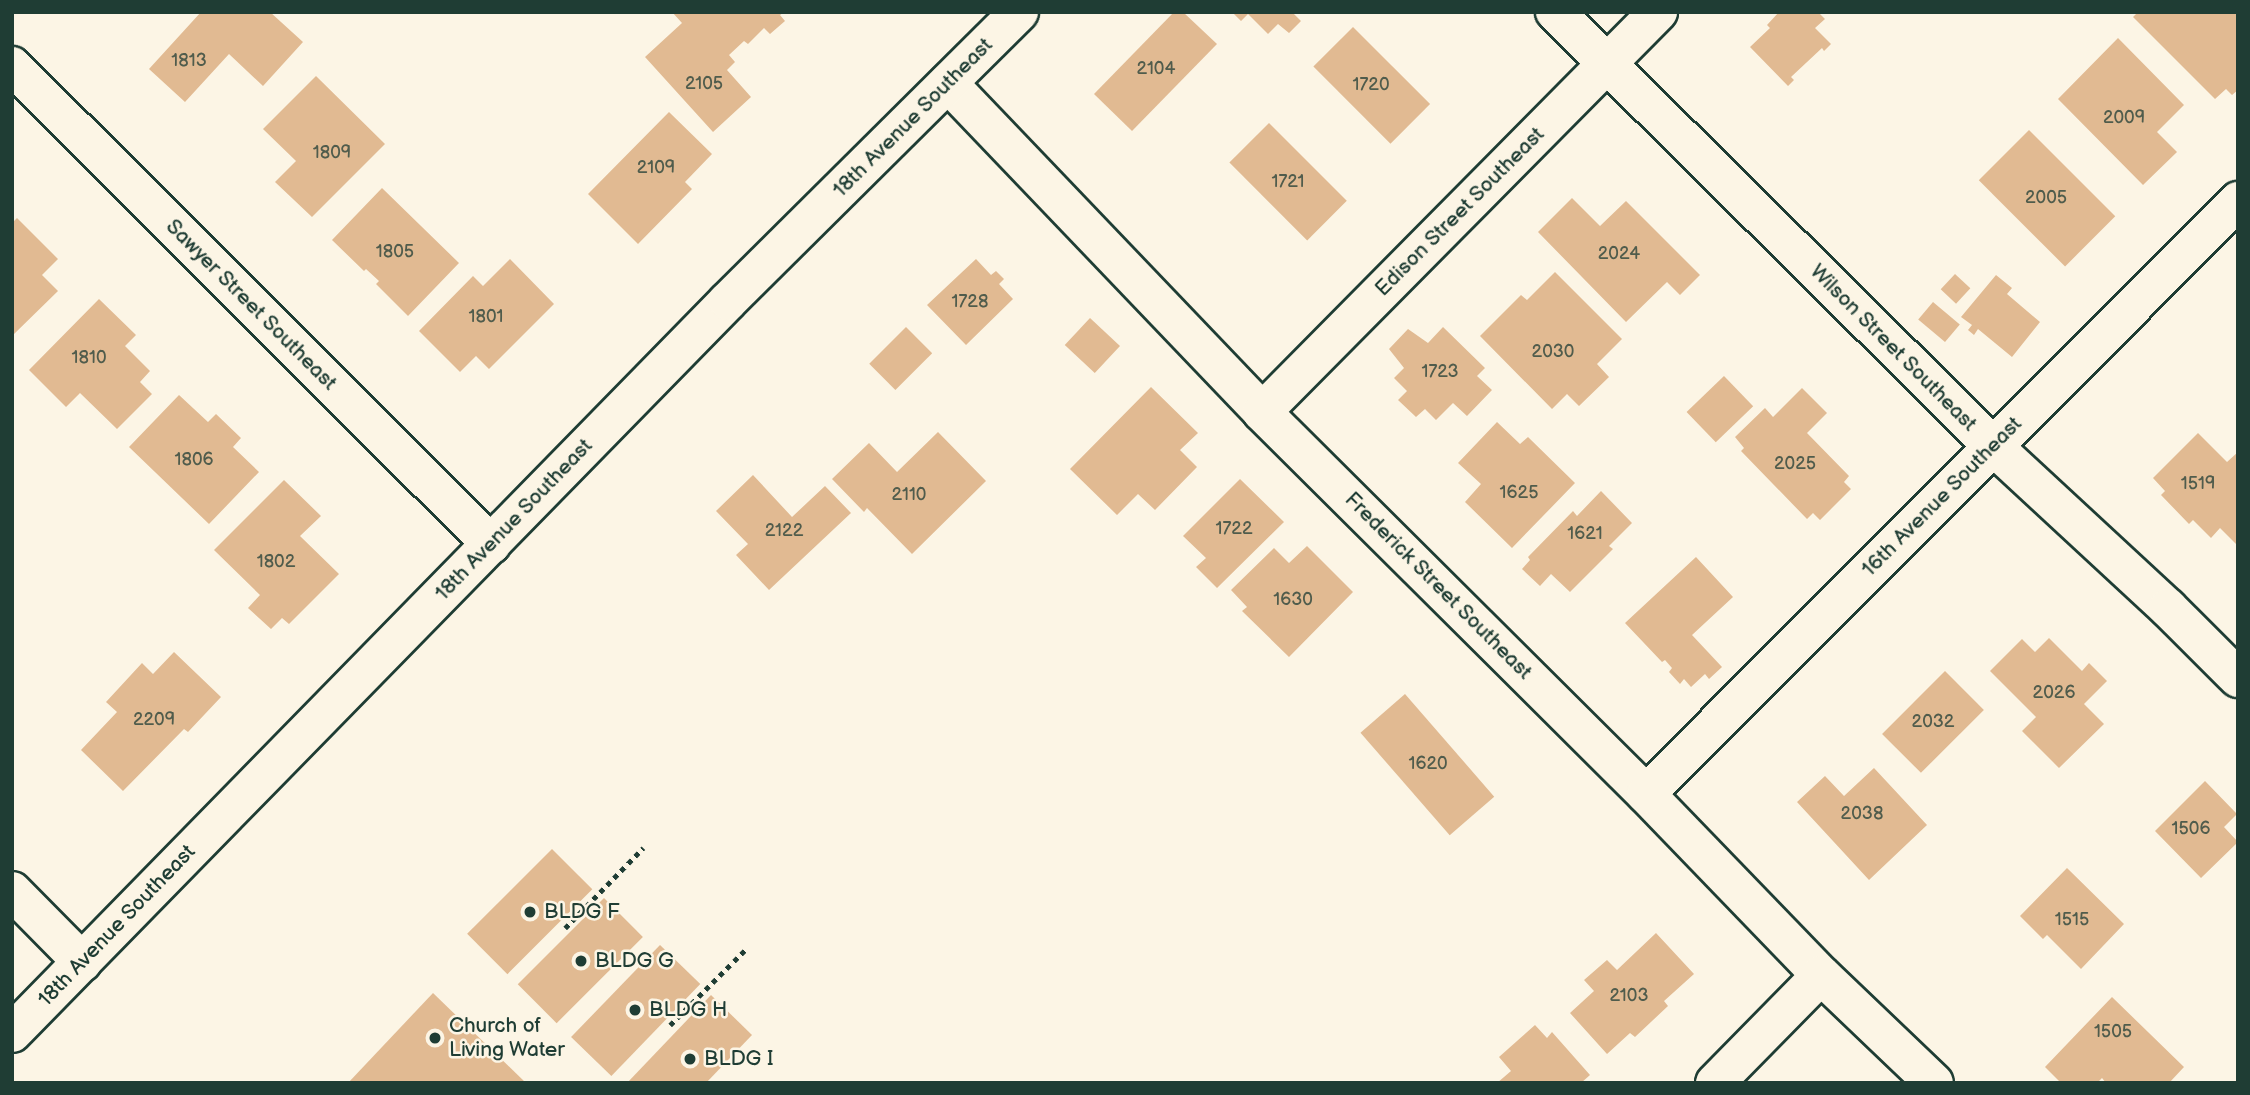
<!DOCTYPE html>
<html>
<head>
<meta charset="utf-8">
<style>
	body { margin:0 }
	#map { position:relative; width:2250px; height:1095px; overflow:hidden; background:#fcf5e5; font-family:"Balsamiq Sans",sans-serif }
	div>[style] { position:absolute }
	.building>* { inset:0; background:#e1ba92; transform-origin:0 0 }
	.path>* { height:4.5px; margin-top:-2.25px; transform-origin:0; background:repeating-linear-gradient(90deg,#1f3d34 0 5px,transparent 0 10px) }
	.roads { filter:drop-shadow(2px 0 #1f3d34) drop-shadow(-2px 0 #1f3d34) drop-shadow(0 2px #1f3d34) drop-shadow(0 -2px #1f3d34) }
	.minor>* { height:38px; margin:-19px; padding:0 19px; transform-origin:19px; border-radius:19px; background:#fcf5e5 }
	.dots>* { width:19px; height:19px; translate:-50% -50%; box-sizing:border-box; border:4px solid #fcf5e5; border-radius:50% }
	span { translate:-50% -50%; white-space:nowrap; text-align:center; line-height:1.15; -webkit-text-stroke:5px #fcf5e5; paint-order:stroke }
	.number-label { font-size:18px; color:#505c4c }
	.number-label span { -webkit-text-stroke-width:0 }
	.street-label { font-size:21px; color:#1f3d34 }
	.poi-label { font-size:21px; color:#1f3d34 }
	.left { translate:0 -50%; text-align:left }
	.frame { position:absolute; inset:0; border:14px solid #1f3d34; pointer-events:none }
</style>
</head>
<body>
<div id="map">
	<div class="building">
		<i style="clip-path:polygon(201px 12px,270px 12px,303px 42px,263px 86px,229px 54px,185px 102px,149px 69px)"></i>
		<i style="clip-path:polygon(672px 12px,784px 12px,780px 15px,785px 21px,770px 34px,764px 28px,748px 44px,744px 41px,729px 55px,735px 62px,727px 70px,751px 97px,713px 132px,645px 57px,682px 23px)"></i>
		<i style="clip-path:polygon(1174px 12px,1183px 12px,1217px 44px,1132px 131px,1094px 94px)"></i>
		<i style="clip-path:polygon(1232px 12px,1292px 12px,1301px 21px,1289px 33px,1278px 24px,1268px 34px,1248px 14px,1241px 21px)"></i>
		<i style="clip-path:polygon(1779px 12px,1818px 12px,1825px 19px,1815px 28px,1831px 44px,1824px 51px,1822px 48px,1791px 77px,1794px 80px,1788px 86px,1750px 47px,1770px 28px,1767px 25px)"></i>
		<i style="clip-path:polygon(2138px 12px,2238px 12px,2238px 90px,2232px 95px,2226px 89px,2215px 99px,2133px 17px)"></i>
		<i style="left:1353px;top:27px;width:109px;height:56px;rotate:45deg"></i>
		<i style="clip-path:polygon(2118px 38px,2184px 105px,2157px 132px,2177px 152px,2143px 185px,2058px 99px)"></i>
		<i style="clip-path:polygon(316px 76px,385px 144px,312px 217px,275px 182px,296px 161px,263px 129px)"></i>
		<i style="clip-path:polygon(669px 112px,712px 154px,685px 182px,692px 189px,638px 244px,588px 194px)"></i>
		<i style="left:1269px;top:123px;width:110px;height:56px;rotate:45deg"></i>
		<i style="left:2029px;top:130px;width:122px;height:71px;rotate:45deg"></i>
		<i style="clip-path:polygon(382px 188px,459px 263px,408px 316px,376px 284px,379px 281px,366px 269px,364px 271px,332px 240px)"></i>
		<i style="clip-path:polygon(1572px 198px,1600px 226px,1626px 201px,1700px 275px,1680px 295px,1667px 282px,1626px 322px,1538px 232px)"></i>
		<i style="clip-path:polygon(17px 218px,58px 259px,42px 275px,58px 291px,12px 336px,12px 223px)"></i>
		<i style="clip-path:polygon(510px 259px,554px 304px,489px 369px,476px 356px,460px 372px,419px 331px,473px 276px,483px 286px)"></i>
		<i style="clip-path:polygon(976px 259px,991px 275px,996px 271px,1004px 279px,999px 284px,1013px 299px,966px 345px,927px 305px)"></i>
		<i style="clip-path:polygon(1555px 272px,1622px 339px,1597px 364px,1609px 377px,1579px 406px,1567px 394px,1552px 409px,1480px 336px,1521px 295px,1527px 300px)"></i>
		<i style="left:1955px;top:274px;width:21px;height:21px;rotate:43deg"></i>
		<i style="clip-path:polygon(1996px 275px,2012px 288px,2007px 294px,2040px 322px,2012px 357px,1978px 329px,1974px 335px,1968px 330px,1972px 325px,1961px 317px)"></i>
		<i style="clip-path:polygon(99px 299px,136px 335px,125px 346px,150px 371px,140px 382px,152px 394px,117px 429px,80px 393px,66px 407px,29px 370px)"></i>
		<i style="left:1933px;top:302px;width:35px;height:23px;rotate:40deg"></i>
		<i style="left:1090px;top:318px;width:41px;height:37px;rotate:43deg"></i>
		<i style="left:906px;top:327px;width:37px;height:52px;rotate:45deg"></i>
		<i style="clip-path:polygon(1443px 327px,1485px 368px,1477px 376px,1492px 390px,1467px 416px,1453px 403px,1436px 420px,1425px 409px,1416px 417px,1398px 400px,1407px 391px,1394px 378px,1404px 368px,1389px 349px,1408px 329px,1428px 343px)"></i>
		<i style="left:1724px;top:376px;width:42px;height:52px;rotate:46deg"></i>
		<i style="clip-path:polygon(1151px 387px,1198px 433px,1180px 450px,1197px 467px,1155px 510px,1138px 494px,1117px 515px,1070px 469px)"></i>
		<i style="clip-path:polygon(1802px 388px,1827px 413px,1807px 433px,1849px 476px,1844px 482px,1851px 489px,1820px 520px,1813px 513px,1807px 519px,1741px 451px,1744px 448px,1735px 437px,1765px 408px,1773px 417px)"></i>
		<i style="clip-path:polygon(179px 395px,208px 422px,216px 414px,241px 438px,233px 447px,259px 472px,209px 524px,129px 447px)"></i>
		<i style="clip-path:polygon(1497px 422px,1520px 444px,1528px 437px,1575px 483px,1512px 548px,1465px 502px,1481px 484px,1458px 463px)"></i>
		<i style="clip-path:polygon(938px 432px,986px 481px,912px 554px,867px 508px,864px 512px,832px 479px,869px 443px,897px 472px)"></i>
		<i style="clip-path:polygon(2198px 433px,2227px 462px,2238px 452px,2238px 546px,2220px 528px,2211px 538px,2193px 520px,2189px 524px,2161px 495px,2165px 491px,2153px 478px)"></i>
		<i style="clip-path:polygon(753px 475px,792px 517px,825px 486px,851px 513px,769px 590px,736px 555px,748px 544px,716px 511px)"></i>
		<i style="clip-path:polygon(1240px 479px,1284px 522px,1217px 588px,1196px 567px,1206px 558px,1183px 536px)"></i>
		<i style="clip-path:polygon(284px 480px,321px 516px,300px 536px,339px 574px,289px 624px,282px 618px,271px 629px,248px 608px,260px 595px,214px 550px)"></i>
		<i style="clip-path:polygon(1601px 491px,1632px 523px,1609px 546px,1613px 549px,1570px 592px,1551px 574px,1540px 586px,1522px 569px,1530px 560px,1528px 557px,1573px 511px,1577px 516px)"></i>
		<i style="clip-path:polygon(1307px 546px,1353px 592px,1289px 657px,1242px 611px,1247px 607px,1231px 590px,1274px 548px,1289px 563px)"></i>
		<i style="clip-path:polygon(1696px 557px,1733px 597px,1692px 635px,1722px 667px,1709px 679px,1705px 674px,1691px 687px,1684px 679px,1680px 684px,1669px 672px,1672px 668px,1665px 660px,1662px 662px,1625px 623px)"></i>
		<i style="clip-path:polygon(2049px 638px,2082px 671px,2089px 663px,2107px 681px,2084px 704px,2104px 724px,2059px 768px,2022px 731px,2036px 717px,1990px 671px,2022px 639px,2035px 652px)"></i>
		<i style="clip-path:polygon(174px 652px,221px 697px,188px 732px,184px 729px,123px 791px,81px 750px,117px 712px,106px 702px,142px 663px,153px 674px)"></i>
		<i style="left:1945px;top:671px;width:55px;height:89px;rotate:45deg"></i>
		<i style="left:1405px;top:694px;width:136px;height:59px;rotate:49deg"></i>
		<i style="clip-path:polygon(1874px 768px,1927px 825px,1869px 880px,1797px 802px,1825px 776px,1844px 796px)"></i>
		<i style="clip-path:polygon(2205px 781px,2237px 814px,2224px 827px,2238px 842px,2201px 878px,2155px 831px)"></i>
		<i style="left:552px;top:849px;width:57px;height:120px;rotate:45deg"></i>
		<i style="clip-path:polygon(2067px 868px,2124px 924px,2081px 969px,2047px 935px,2043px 939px,2020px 916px)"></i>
		<i style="left:604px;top:898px;width:55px;height:122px;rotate:45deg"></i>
		<i style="clip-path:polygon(1656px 933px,1694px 974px,1664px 1001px,1668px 1006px,1635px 1037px,1630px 1033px,1607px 1054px,1570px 1013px,1594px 991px,1584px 980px,1607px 960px,1617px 970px)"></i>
		<i style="left:660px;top:945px;width:56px;height:128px;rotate:44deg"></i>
		<i style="clip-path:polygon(433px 993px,526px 1083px,348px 1083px)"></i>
		<i style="clip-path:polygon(711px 995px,752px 1035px,706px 1083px,627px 1083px)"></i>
		<i style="clip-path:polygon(2112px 997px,2184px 1067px,2169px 1083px,2106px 1083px,2102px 1078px,2097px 1083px,2061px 1083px,2045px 1067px)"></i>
		<i style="clip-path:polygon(1535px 1025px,1547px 1038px,1552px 1032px,1590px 1075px,1581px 1083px,1497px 1083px,1511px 1071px,1499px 1057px)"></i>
	</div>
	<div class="path">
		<i style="left:565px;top:928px;width:112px;rotate:-45.7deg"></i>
		<i style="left:670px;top:1025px;width:106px;rotate:-45deg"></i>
	</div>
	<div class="roads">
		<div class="minor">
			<i style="left:1555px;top:12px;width:617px;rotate:44.74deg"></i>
			<i style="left:1993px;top:446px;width:238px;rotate:42.8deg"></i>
			<i style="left:2168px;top:608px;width:99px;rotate:45deg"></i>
			<i style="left:12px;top:66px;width:677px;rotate:44.94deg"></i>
			<i style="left:948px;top:83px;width:455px;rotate:46.3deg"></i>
			<i style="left:1262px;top:412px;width:542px;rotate:44.85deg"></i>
			<i style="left:1646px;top:794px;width:252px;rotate:46deg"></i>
			<i style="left:1821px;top:975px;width:156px;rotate:43.7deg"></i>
			<i style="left:1262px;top:412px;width:563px;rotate:-45.29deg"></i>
			<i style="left:1646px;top:794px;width:838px;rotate:-45.05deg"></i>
			<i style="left:12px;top:891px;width:100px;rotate:45.4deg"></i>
			<i style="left:12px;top:1033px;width:1024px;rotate:-45.63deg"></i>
			<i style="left:728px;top:301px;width:410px;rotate:-44.8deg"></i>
			<i style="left:1715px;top:1083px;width:151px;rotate:-45.5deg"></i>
		</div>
	</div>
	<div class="dots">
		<i style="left:530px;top:912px;background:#1f3d34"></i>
		<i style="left:581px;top:961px;background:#1f3d34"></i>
		<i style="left:635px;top:1010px;background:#1f3d34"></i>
		<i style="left:435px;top:1038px;background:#1f3d34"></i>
		<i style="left:690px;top:1059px;background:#1f3d34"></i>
	</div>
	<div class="number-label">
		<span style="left:189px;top:61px">1813</span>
		<span style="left:1156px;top:69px">2104</span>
		<span style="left:704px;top:84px">2105</span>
		<span style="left:1371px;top:85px">1720</span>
		<span style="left:2124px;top:118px">2009</span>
		<span style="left:332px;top:153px">1809</span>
		<span style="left:656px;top:168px">2109</span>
		<span style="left:1288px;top:182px">1721</span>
		<span style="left:2046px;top:198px">2005</span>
		<span style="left:395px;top:252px">1805</span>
		<span style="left:1619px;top:254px">2024</span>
		<span style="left:970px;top:302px">1728</span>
		<span style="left:486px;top:317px">1801</span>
		<span style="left:1553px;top:352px">2030</span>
		<span style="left:89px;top:358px">1810</span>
		<span style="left:1440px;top:372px">1723</span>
		<span style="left:194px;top:460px">1806</span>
		<span style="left:1795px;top:464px">2025</span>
		<span style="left:2198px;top:484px">1519</span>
		<span style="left:1519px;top:493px">1625</span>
		<span style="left:909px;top:495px">2110</span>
		<span style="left:1234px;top:529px">1722</span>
		<span style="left:784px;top:531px">2122</span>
		<span style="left:1585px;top:534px">1621</span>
		<span style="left:276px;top:562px">1802</span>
		<span style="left:1293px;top:600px">1630</span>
		<span style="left:2054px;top:693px">2026</span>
		<span style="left:154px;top:720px">2209</span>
		<span style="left:1933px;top:722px">2032</span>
		<span style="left:1428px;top:764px">1620</span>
		<span style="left:1862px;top:814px">2038</span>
		<span style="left:2191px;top:829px">1506</span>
		<span style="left:2072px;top:920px">1515</span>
		<span style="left:1629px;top:996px">2103</span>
		<span style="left:2113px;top:1032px">1505</span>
	</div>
	<div class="street-label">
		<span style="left:913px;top:118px;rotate:-45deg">18th Avenue Southeast</span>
		<span style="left:1460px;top:212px;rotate:-45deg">Edison Street Southeast</span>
		<span style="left:251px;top:305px;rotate:45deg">Sawyer Street Southeast</span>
		<span style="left:1893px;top:348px;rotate:45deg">Wilson Street Southeast</span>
		<span style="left:1942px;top:497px;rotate:-45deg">16th Avenue Southeast</span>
		<span style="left:514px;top:520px;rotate:-46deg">18th Avenue Southeast</span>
		<span style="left:1438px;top:586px;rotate:45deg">Frederick Street Southeast</span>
		<span style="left:117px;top:926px;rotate:-46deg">18th Avenue Southeast</span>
	</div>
	<div class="poi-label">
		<span class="left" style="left:544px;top:912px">BLDG F</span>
		<span class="left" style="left:595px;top:961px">BLDG G</span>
		<span class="left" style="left:649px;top:1010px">BLDG H</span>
		<span class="left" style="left:449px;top:1038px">Church of<br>Living Water</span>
		<span class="left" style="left:704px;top:1059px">BLDG I</span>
	</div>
	<div class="frame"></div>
</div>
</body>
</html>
